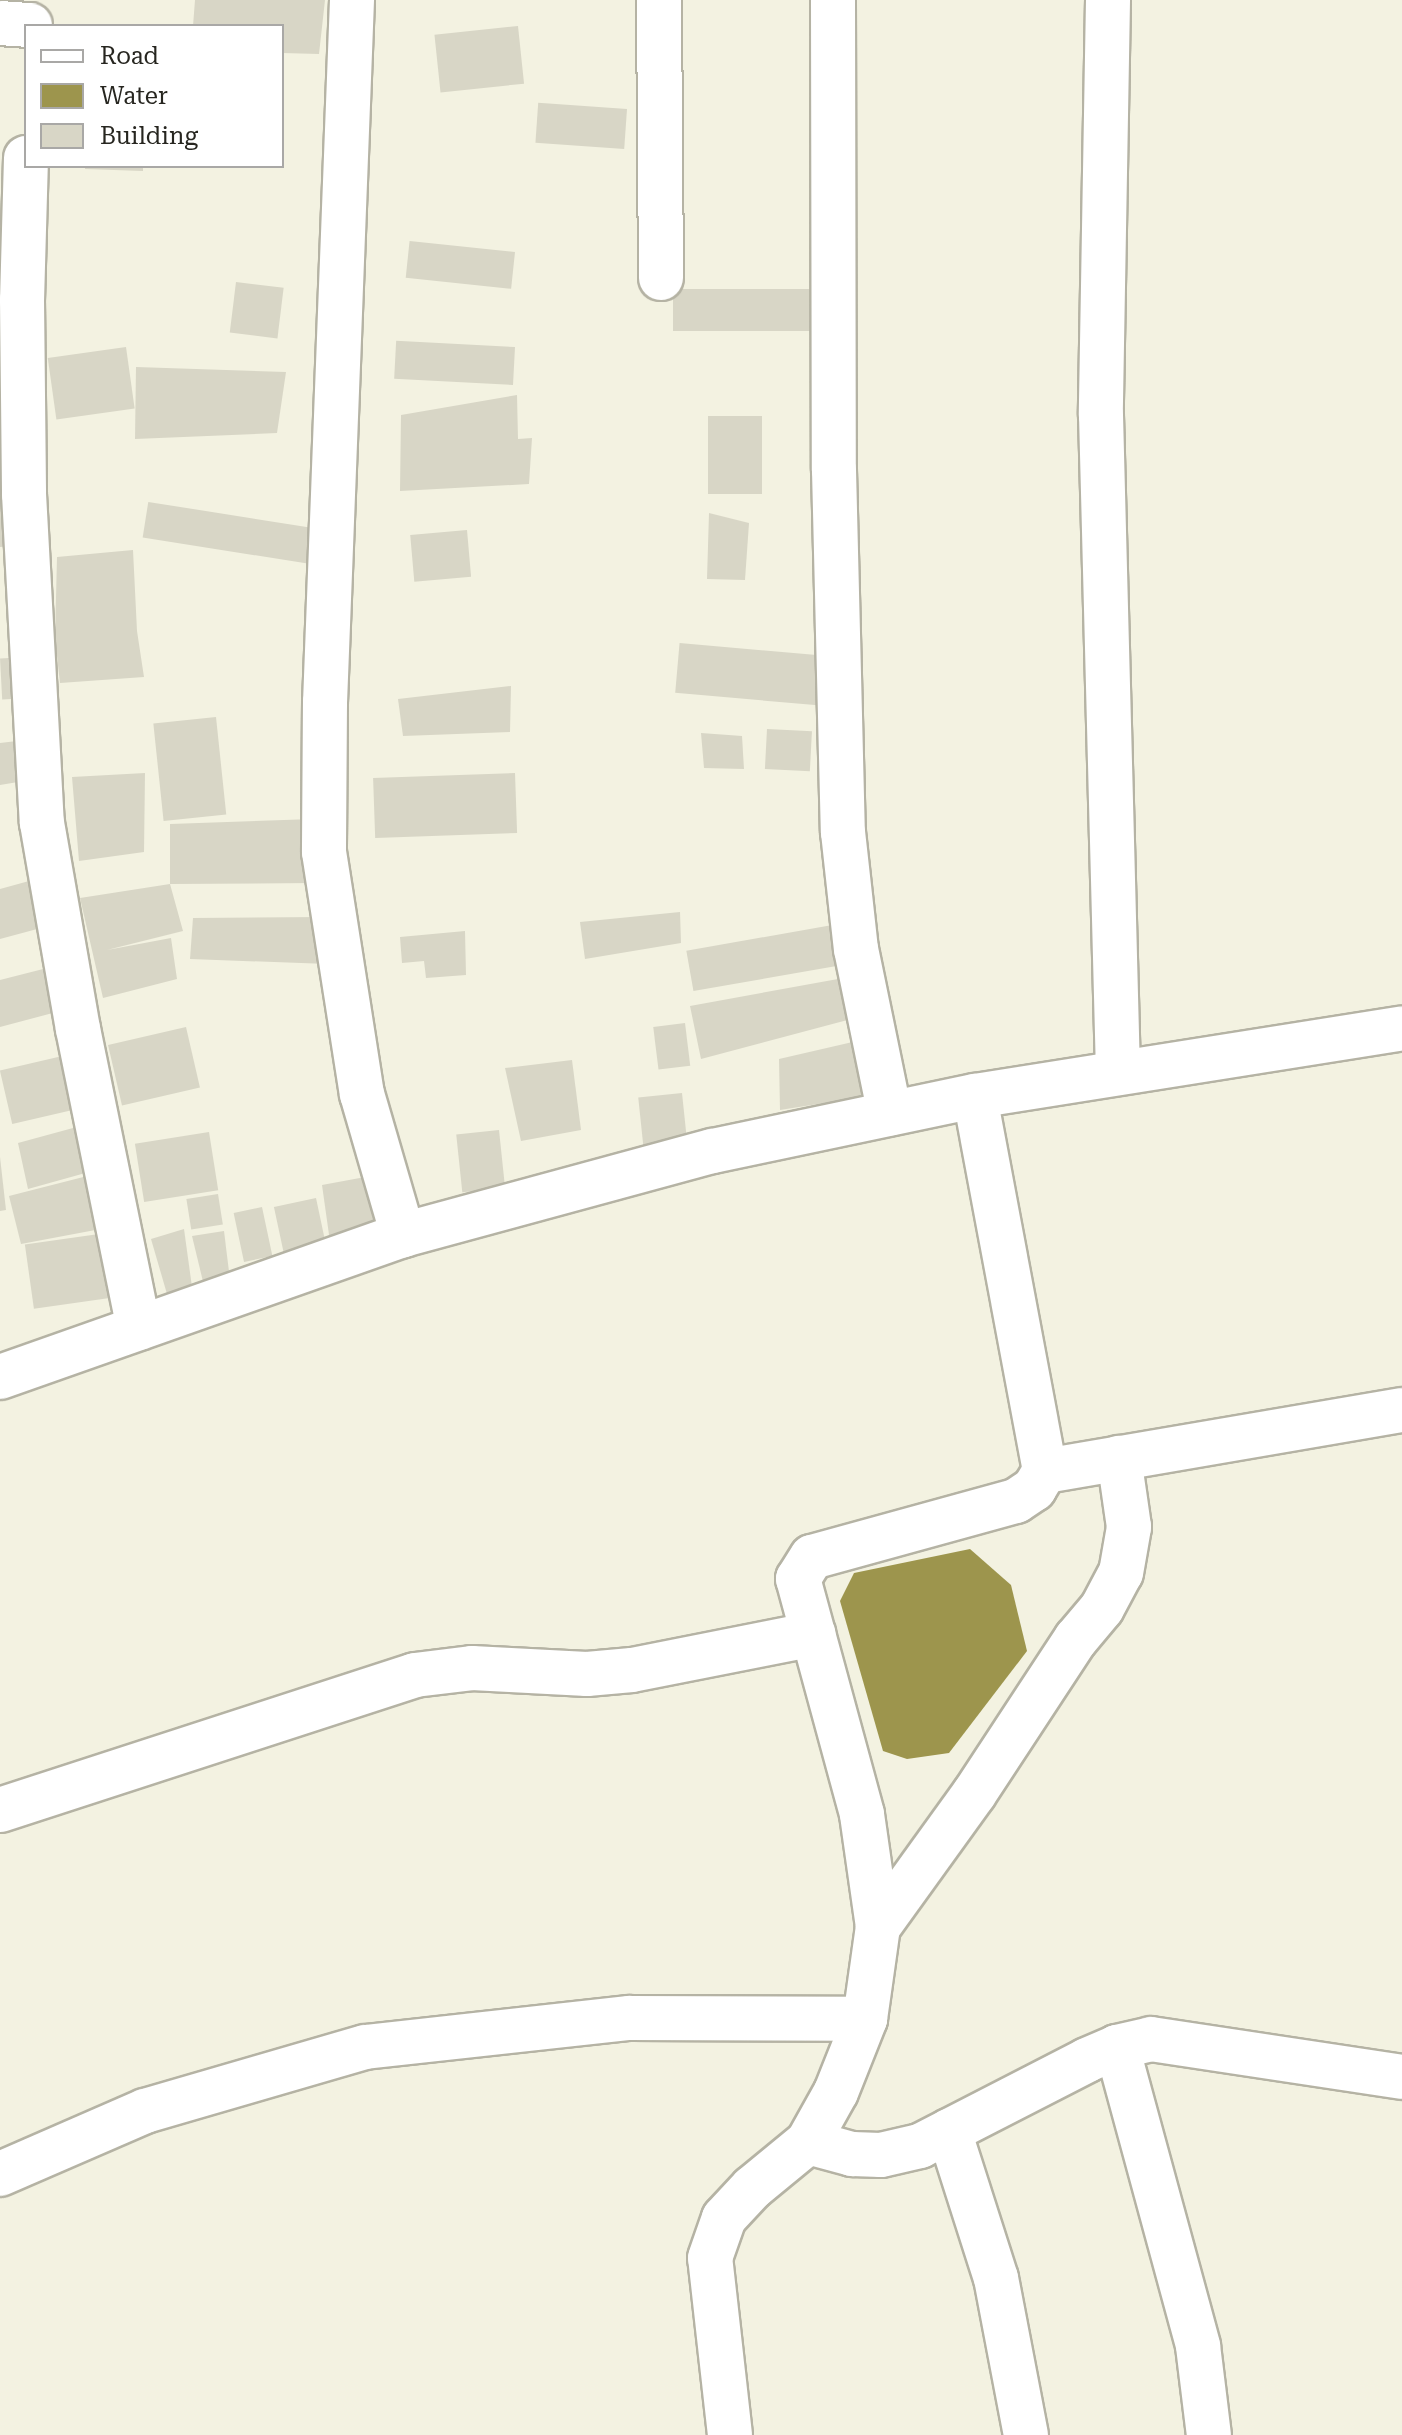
<!DOCTYPE html>
<html>
<head>
<meta charset="utf-8">
<style>
	body { margin:0 }
	#map { position:relative; width:1402px; height:2435px; overflow:hidden; background:#f3f2e1; font-family:"Roboto Serif",serif }
	div>[style] { position:absolute }
	.water>* { inset:0; background:#9d954d }
	.building>* { inset:0; background:#d8d6c6; transform-origin:0 0 }
	.roads { filter:drop-shadow(2px 0 #b5b3a4) drop-shadow(-2px 0 #b5b3a4) drop-shadow(0 2px #b5b3a4) drop-shadow(0 -2px #b5b3a4) }
	.street>* { height:44px; margin:-22px; padding:0 22px; transform-origin:22px; border-radius:22px; background:#fff }
	span { translate:-50% -50%; white-space:nowrap; text-align:center; line-height:1.15; -webkit-text-stroke:7px #fff; paint-order:stroke }
	.legend { position:absolute; left:24px; top:24px; width:260px; height:144px; box-sizing:border-box; background:#fff; border:2px solid #a9a8a6; margin:0; padding:10px 14px; list-style:none; font-size:24px; color:#272620 }
	.legend li { display:flex; align-items:center; gap:16px; height:40px }
	.legend b { width:40px; border:2px solid #a9a8a6 }
</style>
</head>
<body>
<div id="map">
	<div class="water">
		<i style="clip-path:polygon(970px 1549px,1011px 1585px,1027px 1651px,949px 1753px,907px 1759px,883px 1751px,840px 1601px,854px 1573px)"></i>
	</div>
	<div class="building">
		<i style="clip-path:polygon(195px 0,325px 0,319px 54px,282px 53px,282px 26px,193px 26px)"></i>
		<i style="left:518px;top:26px;width:58px;height:84px;rotate:84deg"></i>
		<i style="left:627px;top:109px;width:40px;height:89px;rotate:94deg"></i>
		<i style="clip-path:polygon(85px 166px,143px 166px,143px 171px,85px 169px)"></i>
		<i style="left:515px;top:252px;width:37px;height:106px;rotate:96deg"></i>
		<i style="left:236px;top:282px;width:48px;height:51px;rotate:7deg"></i>
		<i style="left:818px;top:289px;width:42px;height:145px;rotate:90deg"></i>
		<i style="left:126px;top:347px;width:62px;height:79px;rotate:82deg"></i>
		<i style="left:515px;top:347px;width:38px;height:119px;rotate:93deg"></i>
		<i style="clip-path:polygon(136px 367px,286px 372px,277px 433px,135px 439px)"></i>
		<i style="clip-path:polygon(517px 395px,518px 439px,532px 438px,529px 484px,400px 491px,401px 415px)"></i>
		<i style="left:708px;top:416px;width:54px;height:78px"></i>
		<i style="clip-path:polygon(18px 482px,14px 546px,0 547px,0 485px)"></i>
		<i style="clip-path:polygon(709px 513px,749px 523px,745px 580px,707px 579px)"></i>
		<i style="left:467px;top:530px;width:47px;height:57px;rotate:85deg"></i>
		<i style="left:332px;top:531px;width:36px;height:186px;rotate:99deg"></i>
		<i style="clip-path:polygon(133px 550px,137px 631px,144px 677px,60px 683px,55px 638px,57px 557px)"></i>
		<i style="left:828px;top:656px;width:50px;height:149px;rotate:95deg"></i>
		<i style="left:28px;top:657px;width:41px;height:28px;rotate:87deg"></i>
		<i style="clip-path:polygon(511px 686px,510px 732px,403px 736px,398px 699px)"></i>
		<i style="left:216px;top:717px;width:98px;height:63px;rotate:84deg"></i>
		<i style="left:767px;top:729px;width:45px;height:40px;rotate:3deg"></i>
		<i style="clip-path:polygon(701px 733px,742px 736px,744px 769px,704px 768px)"></i>
		<i style="clip-path:polygon(17px 741px,24px 781px,0 785px,0 743px)"></i>
		<i style="clip-path:polygon(145px 773px,144px 852px,79px 861px,72px 777px)"></i>
		<i style="left:515px;top:773px;width:60px;height:142px;rotate:88deg"></i>
		<i style="clip-path:polygon(314px 819px,315px 883px,170px 884px,183px 931px,107px 950px,171px 938px,177px 979px,103px 998px,80px 898px,170px 884px,170px 824px)"></i>
		<i style="clip-path:polygon(40px 878px,52px 925px,0 939px,0 889px)"></i>
		<i style="clip-path:polygon(680px 912px,681px 943px,585px 959px,580px 922px)"></i>
		<i style="clip-path:polygon(323px 917px,328px 964px,190px 959px,193px 918px)"></i>
		<i style="left:838px;top:924px;width:41px;height:154px;rotate:80deg"></i>
		<i style="clip-path:polygon(465px 931px,466px 975px,426px 978px,424px 961px,402px 963px,400px 937px)"></i>
		<i style="clip-path:polygon(51px 967px,64px 1010px,0 1027px,0 980px)"></i>
		<i style="clip-path:polygon(849px 977px,855px 1018px,701px 1059px,690px 1006px)"></i>
		<i style="left:685px;top:1023px;width:43px;height:32px;rotate:83deg"></i>
		<i style="left:186px;top:1027px;width:62px;height:80px;rotate:77deg"></i>
		<i style="clip-path:polygon(857px 1041px,862px 1097px,780px 1110px,779px 1059px)"></i>
		<i style="left:71px;top:1054px;width:55px;height:73px;rotate:77deg"></i>
		<i style="clip-path:polygon(572px 1060px,581px 1130px,521px 1141px,505px 1068px)"></i>
		<i style="left:682px;top:1093px;width:49px;height:44px;rotate:84deg"></i>
		<i style="clip-path:polygon(84px 1125px,89px 1172px,28px 1189px,18px 1143px)"></i>
		<i style="left:499px;top:1130px;width:58px;height:43px;rotate:84deg"></i>
		<i style="left:209px;top:1132px;width:59px;height:75px;rotate:81deg"></i>
		<i style="clip-path:polygon(0 1157px,6px 1210px,0 1211px)"></i>
		<i style="clip-path:polygon(99px 1173px,106px 1228px,21px 1244px,9px 1196px)"></i>
		<i style="clip-path:polygon(376px 1175px,395px 1232px,331px 1249px,322px 1185px)"></i>
		<i style="left:218px;top:1194px;width:31px;height:32px;rotate:81deg"></i>
		<i style="left:316px;top:1198px;width:51px;height:43px;rotate:78deg"></i>
		<i style="left:262px;top:1207px;width:50px;height:29px;rotate:78deg"></i>
		<i style="clip-path:polygon(184px 1229px,192px 1287px,167px 1294px,151px 1239px)"></i>
		<i style="clip-path:polygon(224px 1231px,231px 1288px,206px 1294px,192px 1236px)"></i>
		<i style="left:113px;top:1232px;width:65px;height:89px;rotate:82deg"></i>
	</div>
	<div class="roads">
		<div class="street">
			<i style="left:352px;top:0;width:703px;rotate:92.2deg"></i>
			<i style="left:325px;top:702px;width:150px;rotate:90.4deg"></i>
			<i style="left:324px;top:852px;width:245px;rotate:81.1deg"></i>
			<i style="left:362px;top:1094px;width:147px;rotate:73.8deg"></i>
			<i style="left:659px;top:0;width:278px;rotate:89.6deg"></i>
			<i style="left:833px;top:0;width:470px;rotate:89.9deg"></i>
			<i style="left:834px;top:470px;width:362px;rotate:88.6deg"></i>
			<i style="left:843px;top:832px;width:118px;rotate:83.7deg"></i>
			<i style="left:856px;top:949px;width:168px;rotate:78.4deg"></i>
			<i style="left:1108px;top:0;width:415px;rotate:91deg"></i>
			<i style="left:1101px;top:415px;width:658px;rotate:88.52deg"></i>
			<i style="left:0;top:23px;width:30px;rotate:4deg"></i>
			<i style="left:26px;top:158px;width:142px;rotate:91.6deg"></i>
			<i style="left:22px;top:300px;width:194px;rotate:89.4deg"></i>
			<i style="left:24px;top:494px;width:329px;rotate:86.9deg"></i>
			<i style="left:42px;top:823px;width:209px;rotate:80.1deg"></i>
			<i style="left:78px;top:1029px;width:305px;rotate:78.5deg"></i>
			<i style="left:0;top:1377px;width:427px;rotate:-19.4deg"></i>
			<i style="left:403px;top:1235px;width:321px;rotate:-15.2deg"></i>
			<i style="left:713px;top:1151px;width:268px;rotate:-11.9deg"></i>
			<i style="left:975px;top:1096px;width:432px;rotate:-9deg"></i>
			<i style="left:1045px;top:1471px;width:362px;rotate:-9.7deg"></i>
			<i style="left:0;top:1810px;width:436px;rotate:-18deg"></i>
			<i style="left:415px;top:1675px;width:57px;rotate:-7deg"></i>
			<i style="left:472px;top:1668px;width:115px;rotate:3deg"></i>
			<i style="left:587px;top:1674px;width:45px;rotate:-5.1deg"></i>
			<i style="left:632px;top:1670px;width:185px;rotate:-11.2deg"></i>
			<i style="left:878px;top:1927px;width:164px;rotate:-54.2deg"></i>
			<i style="left:974px;top:1794px;width:186px;rotate:-56.7deg"></i>
			<i style="left:1076px;top:1639px;width:40px;rotate:-50deg"></i>
			<i style="left:1102px;top:1608px;width:40px;rotate:-62deg"></i>
			<i style="left:1121px;top:1573px;width:47px;rotate:-80.1deg"></i>
			<i style="left:1129px;top:1527px;width:70px;rotate:-98.2deg"></i>
			<i style="left:1117px;top:2047px;width:310px;rotate:74.8deg"></i>
			<i style="left:1198px;top:2346px;width:90px;rotate:83deg"></i>
			<i style="left:949px;top:2131px;width:154px;rotate:72.3deg"></i>
			<i style="left:996px;top:2278px;width:160px;rotate:79.2deg"></i>
			<i style="left:808px;top:2142px;width:57px;rotate:-60.8deg"></i>
			<i style="left:836px;top:2092px;width:79px;rotate:-68.3deg"></i>
			<i style="left:865px;top:2019px;width:93px;rotate:-82deg"></i>
			<i style="left:878px;top:1927px;width:114px;rotate:-98.1deg"></i>
			<i style="left:862px;top:1814px;width:244px;rotate:-105.2deg"></i>
			<i style="left:798px;top:1579px;width:26px;rotate:-58deg"></i>
			<i style="left:812px;top:1557px;width:212px;rotate:-15.4deg"></i>
			<i style="left:1016px;top:1501px;width:22px;rotate:-34deg"></i>
			<i style="left:1034px;top:1489px;width:21px;rotate:-59deg"></i>
			<i style="left:1045px;top:1471px;width:381px;rotate:-100.6deg"></i>
			<i style="left:0;top:2174px;width:158px;rotate:-23.5deg"></i>
			<i style="left:145px;top:2111px;width:229px;rotate:-16.2deg"></i>
			<i style="left:365px;top:2047px;width:266px;rotate:-6.3deg"></i>
			<i style="left:629px;top:2018px;width:236px;rotate:0.2deg"></i>
			<i style="left:730px;top:2435px;width:178px;rotate:-96.4deg"></i>
			<i style="left:710px;top:2258px;width:42px;rotate:-70.7deg"></i>
			<i style="left:724px;top:2218px;width:41px;rotate:-47deg"></i>
			<i style="left:752px;top:2188px;width:72px;rotate:-39.4deg"></i>
			<i style="left:808px;top:2142px;width:46px;rotate:15.3deg"></i>
			<i style="left:852px;top:2154px;width:29px;rotate:2deg"></i>
			<i style="left:881px;top:2155px;width:40px;rotate:-13deg"></i>
			<i style="left:920px;top:2146px;width:188px;rotate:-27.2deg"></i>
			<i style="left:1087px;top:2060px;width:33px;rotate:-23deg"></i>
			<i style="left:1117px;top:2047px;width:35px;rotate:-13deg"></i>
			<i style="left:1151px;top:2039px;width:254px;rotate:8.6deg"></i>
		</div>
	</div>
	<ul class="legend">
	<li><b style="height:10px;background:#fff"></b>Road</li>
	<li><b style="height:22px;background:#9d954d"></b>Water</li>
	<li><b style="height:22px;background:#d8d6c6"></b>Building</li>
	</ul>
</div>
</body>
</html>
